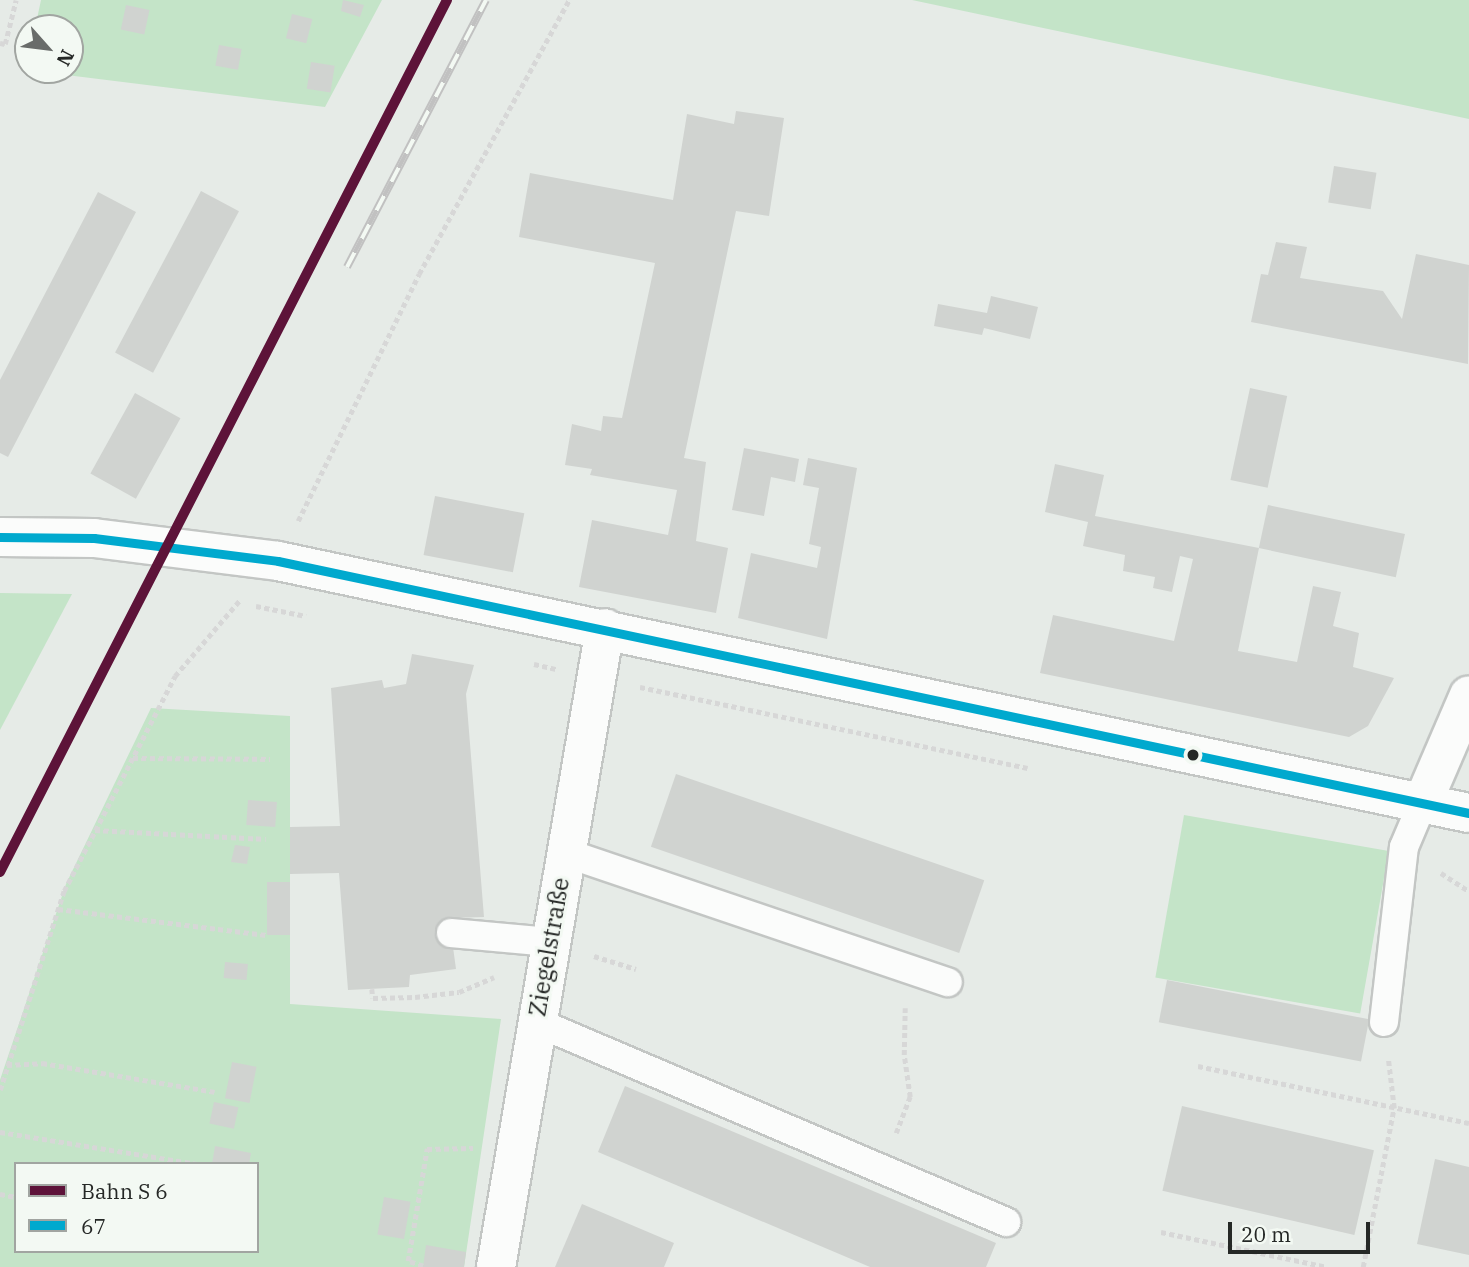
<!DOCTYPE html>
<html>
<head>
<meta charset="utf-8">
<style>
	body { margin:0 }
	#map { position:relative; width:1469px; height:1267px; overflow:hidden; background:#e6ebe7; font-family:"IBM Plex Serif",serif }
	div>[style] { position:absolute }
	.green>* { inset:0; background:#c4e4c8; transform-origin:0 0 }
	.building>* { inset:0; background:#d0d3d0; transform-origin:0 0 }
	.path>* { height:4.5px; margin-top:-2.25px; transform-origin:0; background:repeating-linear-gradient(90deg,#d7d7d7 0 5px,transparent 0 8.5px) }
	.roads { filter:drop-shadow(2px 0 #c3c6c4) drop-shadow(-2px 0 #c3c6c4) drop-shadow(0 2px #c3c6c4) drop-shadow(0 -2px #c3c6c4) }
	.service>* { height:28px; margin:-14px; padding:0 14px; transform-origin:14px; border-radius:14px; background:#fbfcfb }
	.minor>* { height:38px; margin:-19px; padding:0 19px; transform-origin:19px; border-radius:19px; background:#fbfcfb }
	.primary>* { height:38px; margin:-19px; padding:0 19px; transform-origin:19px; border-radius:19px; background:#fbfcfb }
	.rail>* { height:8px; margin-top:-4px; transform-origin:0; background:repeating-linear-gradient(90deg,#f3f9f3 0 16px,#c1c1c1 0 32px); box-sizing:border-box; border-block:2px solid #c1c1c1 }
	.bus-1>* { height:9px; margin:-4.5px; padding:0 4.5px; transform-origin:4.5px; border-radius:4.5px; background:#00a9ce }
	.rail-1>* { height:10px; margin:-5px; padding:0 5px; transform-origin:5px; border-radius:5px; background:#5d1339 }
	.dots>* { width:19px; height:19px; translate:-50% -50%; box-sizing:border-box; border:4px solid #f3f9f3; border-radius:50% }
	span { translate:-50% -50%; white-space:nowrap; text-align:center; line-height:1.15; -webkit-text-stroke:6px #f3f9f3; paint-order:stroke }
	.street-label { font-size:24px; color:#252826 }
	.legend { position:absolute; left:14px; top:1162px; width:245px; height:91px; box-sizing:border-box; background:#f3f9f3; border:2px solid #a1a5a1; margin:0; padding:9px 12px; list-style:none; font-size:21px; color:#252826 }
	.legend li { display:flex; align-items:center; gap:14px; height:35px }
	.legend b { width:35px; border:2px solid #a1a5a1 }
	.north { position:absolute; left:14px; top:14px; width:70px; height:70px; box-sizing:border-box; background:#f3f9f3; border:2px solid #a1a5a1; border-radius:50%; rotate:118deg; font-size:19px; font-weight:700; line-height:28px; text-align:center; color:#252826 }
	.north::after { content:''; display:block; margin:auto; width:24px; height:32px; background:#696c6a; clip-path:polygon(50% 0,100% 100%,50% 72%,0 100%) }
	.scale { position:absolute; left:1228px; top:1222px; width:142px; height:32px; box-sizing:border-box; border:4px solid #252826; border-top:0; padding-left:9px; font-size:21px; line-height:24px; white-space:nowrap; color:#252826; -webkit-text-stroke:5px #f3f9f3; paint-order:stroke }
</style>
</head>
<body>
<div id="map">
	<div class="green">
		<i style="clip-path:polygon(41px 0,382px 0,325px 107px,26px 70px,28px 61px,28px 70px,70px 70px,70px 28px,35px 28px)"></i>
		<i style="clip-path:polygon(912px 0,1469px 0,1469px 119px,1067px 33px)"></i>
		<i style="clip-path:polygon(0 593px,72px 594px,0 730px)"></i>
		<i style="clip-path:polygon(evenodd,151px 708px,290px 716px,290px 1004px,501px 1019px,464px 1267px,0 1267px,0 1080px,66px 884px,151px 708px,16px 1164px,257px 1164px,257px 1251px,16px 1251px,16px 1164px)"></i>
		<i style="left:1184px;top:815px;width:208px;height:165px;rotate:10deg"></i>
	</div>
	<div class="building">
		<i style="clip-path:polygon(343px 0,364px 5px,360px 17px,341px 11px)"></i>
		<i style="left:126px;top:5px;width:24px;height:25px;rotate:12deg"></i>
		<i style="left:292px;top:14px;width:21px;height:25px;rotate:14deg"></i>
		<i style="left:219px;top:45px;width:23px;height:21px;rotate:10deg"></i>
		<i style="left:311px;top:62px;width:24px;height:27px;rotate:9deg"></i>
		<i style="clip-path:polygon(736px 111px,784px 118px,769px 216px,736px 211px,684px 458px,706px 462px,696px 541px,728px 548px,716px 613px,579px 587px,592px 520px,668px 535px,677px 490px,590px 475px,592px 469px,565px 465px,572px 424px,601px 431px,603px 416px,622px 418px,655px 263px,519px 237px,530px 173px,673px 200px,687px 114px,734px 124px)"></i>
		<i style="left:1334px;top:166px;width:43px;height:37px;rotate:9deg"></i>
		<i style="left:201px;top:191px;width:43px;height:183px;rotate:28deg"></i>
		<i style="clip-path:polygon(98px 192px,136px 212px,8px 457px,0 453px,0 380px)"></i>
		<i style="clip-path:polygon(1276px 242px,1307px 247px,1300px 278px,1383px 291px,1402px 319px,1416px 254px,1469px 265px,1468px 364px,1251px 322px,1261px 274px,1268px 275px)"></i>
		<i style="clip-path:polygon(991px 296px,1038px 307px,1030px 339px,984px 328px,982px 335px,934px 326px,938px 304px,987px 313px)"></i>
		<i style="left:1250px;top:388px;width:38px;height:94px;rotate:12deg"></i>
		<i style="left:135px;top:393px;width:52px;height:92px;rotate:29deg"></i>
		<i style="clip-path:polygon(744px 448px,799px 459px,795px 482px,771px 477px,764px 516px,732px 510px)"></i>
		<i style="clip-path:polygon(808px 458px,857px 468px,827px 639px,738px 618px,751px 553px,817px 568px,821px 547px,809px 544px,819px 488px,803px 485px)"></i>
		<i style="clip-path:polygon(1055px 464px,1104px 475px,1095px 516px,1259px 548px,1238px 651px,1297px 662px,1313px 586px,1341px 592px,1333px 626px,1359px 633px,1353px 667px,1394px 678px,1368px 726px,1349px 737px,1040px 673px,1053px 615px,1174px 641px,1193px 559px,1180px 556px,1172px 592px,1153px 588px,1155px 577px,1123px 571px,1125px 555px,1083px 546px,1088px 522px,1045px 512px)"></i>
		<i style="left:435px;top:496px;width:91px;height:60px;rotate:11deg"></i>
		<i style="left:1268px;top:505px;width:140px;height:44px;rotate:12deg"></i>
		<i style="clip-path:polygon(412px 654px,474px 665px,466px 694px,484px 917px,449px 918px,456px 969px,410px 975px,409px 987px,348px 990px,339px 873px,290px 874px,290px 827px,340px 826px,331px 688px,382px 680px,384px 688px,406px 684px)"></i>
		<i style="left:676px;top:774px;width:326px;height:77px;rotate:19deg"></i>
		<i style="left:248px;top:800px;width:29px;height:25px;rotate:4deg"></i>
		<i style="clip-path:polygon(235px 845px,250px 847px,247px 864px,231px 862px)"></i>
		<i style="left:267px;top:882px;width:23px;height:53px"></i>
		<i style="left:225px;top:962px;width:23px;height:16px;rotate:5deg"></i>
		<i style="left:1167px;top:980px;width:206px;height:43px;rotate:11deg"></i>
		<i style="left:232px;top:1062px;width:25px;height:37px;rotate:11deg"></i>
		<i style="clip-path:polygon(625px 1086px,996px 1243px,986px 1267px,870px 1267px,598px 1152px)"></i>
		<i style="left:214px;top:1102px;width:25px;height:22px;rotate:12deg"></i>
		<i style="left:1182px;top:1106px;width:197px;height:87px;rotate:13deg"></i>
		<i style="clip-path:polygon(215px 1146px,251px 1153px,249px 1164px,212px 1164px)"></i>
		<i style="clip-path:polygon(1435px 1159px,1469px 1167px,1469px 1255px,1417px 1244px)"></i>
		<i style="left:384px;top:1197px;width:27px;height:38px;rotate:10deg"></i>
		<i style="clip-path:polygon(582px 1204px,674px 1243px,664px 1267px,555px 1267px)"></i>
		<i style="clip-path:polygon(426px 1245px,466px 1252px,464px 1267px,423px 1267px)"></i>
	</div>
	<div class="path">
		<i style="left:0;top:43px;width:5px;rotate:11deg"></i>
		<i style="left:5px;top:44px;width:45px;rotate:-76deg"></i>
		<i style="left:298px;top:521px;width:275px;rotate:-63.9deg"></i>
		<i style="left:419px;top:274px;width:312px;rotate:-61.3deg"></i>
		<i style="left:256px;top:606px;width:51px;rotate:11.3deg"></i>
		<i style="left:534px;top:664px;width:23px;rotate:13deg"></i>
		<i style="left:640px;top:687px;width:396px;rotate:11.8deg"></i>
		<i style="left:133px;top:758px;width:137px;rotate:0.4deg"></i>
		<i style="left:95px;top:830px;width:171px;rotate:3deg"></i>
		<i style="left:1441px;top:873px;width:33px;rotate:33deg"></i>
		<i style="left:58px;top:909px;width:210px;rotate:7.1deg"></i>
		<i style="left:594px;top:956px;width:44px;rotate:17.2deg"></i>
		<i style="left:372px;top:989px;width:9px;rotate:84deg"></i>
		<i style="left:373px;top:998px;width:42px;rotate:-1.4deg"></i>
		<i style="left:415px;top:997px;width:44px;rotate:-6.5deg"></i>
		<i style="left:459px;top:992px;width:38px;rotate:-23deg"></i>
		<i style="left:7px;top:1065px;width:35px;rotate:-3deg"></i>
		<i style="left:42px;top:1063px;width:175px;rotate:9.5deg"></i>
		<i style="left:1198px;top:1066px;width:277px;rotate:11.9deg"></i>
		<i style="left:0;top:1090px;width:209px;rotate:-72.2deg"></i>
		<i style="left:64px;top:891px;width:242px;rotate:-62.7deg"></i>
		<i style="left:175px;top:676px;width:100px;rotate:-49.5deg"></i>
		<i style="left:0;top:1132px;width:201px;rotate:9.2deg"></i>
		<i style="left:896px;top:1133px;width:39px;rotate:-69deg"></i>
		<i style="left:910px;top:1097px;width:42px;rotate:-98.1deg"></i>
		<i style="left:904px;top:1055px;width:47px;rotate:-88.8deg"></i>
		<i style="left:0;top:1194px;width:16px;rotate:11deg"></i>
		<i style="left:1161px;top:1232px;width:170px;rotate:11.9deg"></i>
		<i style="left:423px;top:1266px;width:16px;rotate:-162deg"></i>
		<i style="left:408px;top:1261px;width:114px;rotate:-80.4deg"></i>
		<i style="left:427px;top:1149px;width:46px;rotate:-1.2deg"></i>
		<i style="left:1363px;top:1267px;width:162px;rotate:-79deg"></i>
		<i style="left:1394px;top:1108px;width:50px;rotate:-96.8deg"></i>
	</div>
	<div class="roads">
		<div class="service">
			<i style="left:566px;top:853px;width:403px;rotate:18.7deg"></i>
			<i style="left:451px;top:933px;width:99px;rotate:5.2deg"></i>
			<i style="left:536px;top:1022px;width:511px;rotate:23.05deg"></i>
			<i style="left:1384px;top:1022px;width:176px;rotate:-83.5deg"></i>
			<i style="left:1404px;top:847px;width:49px;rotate:-67.1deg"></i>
		</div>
		<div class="minor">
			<i style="left:1423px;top:802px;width:116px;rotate:-66.7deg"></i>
			<i style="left:496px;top:1267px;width:648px;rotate:-80.32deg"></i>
		</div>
		<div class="primary">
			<i style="left:0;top:537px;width:94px;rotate:0.6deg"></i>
			<i style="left:94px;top:538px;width:185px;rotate:7.1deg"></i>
			<i style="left:278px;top:561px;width:1217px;rotate:11.95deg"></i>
		</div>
	</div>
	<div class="rail">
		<i style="left:347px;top:267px;width:301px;rotate:-62.5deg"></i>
	</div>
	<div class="bus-1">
		<i style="left:0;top:537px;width:94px;rotate:0.6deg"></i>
		<i style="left:94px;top:538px;width:185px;rotate:7.1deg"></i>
		<i style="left:278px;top:561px;width:1217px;rotate:11.95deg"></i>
	</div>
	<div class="rail-1">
		<i style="left:0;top:872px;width:980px;rotate:-62.86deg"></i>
	</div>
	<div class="dots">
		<i style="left:1193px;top:755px;background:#252826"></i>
	</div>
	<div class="street-label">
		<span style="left:549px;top:947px;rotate:-80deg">Ziegelstraße</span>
	</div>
	<ul class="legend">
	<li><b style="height:9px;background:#5d1339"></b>Bahn S 6</li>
	<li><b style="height:9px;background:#00a9ce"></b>67</li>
	</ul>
	<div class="north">N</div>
	<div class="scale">20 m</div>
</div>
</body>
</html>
